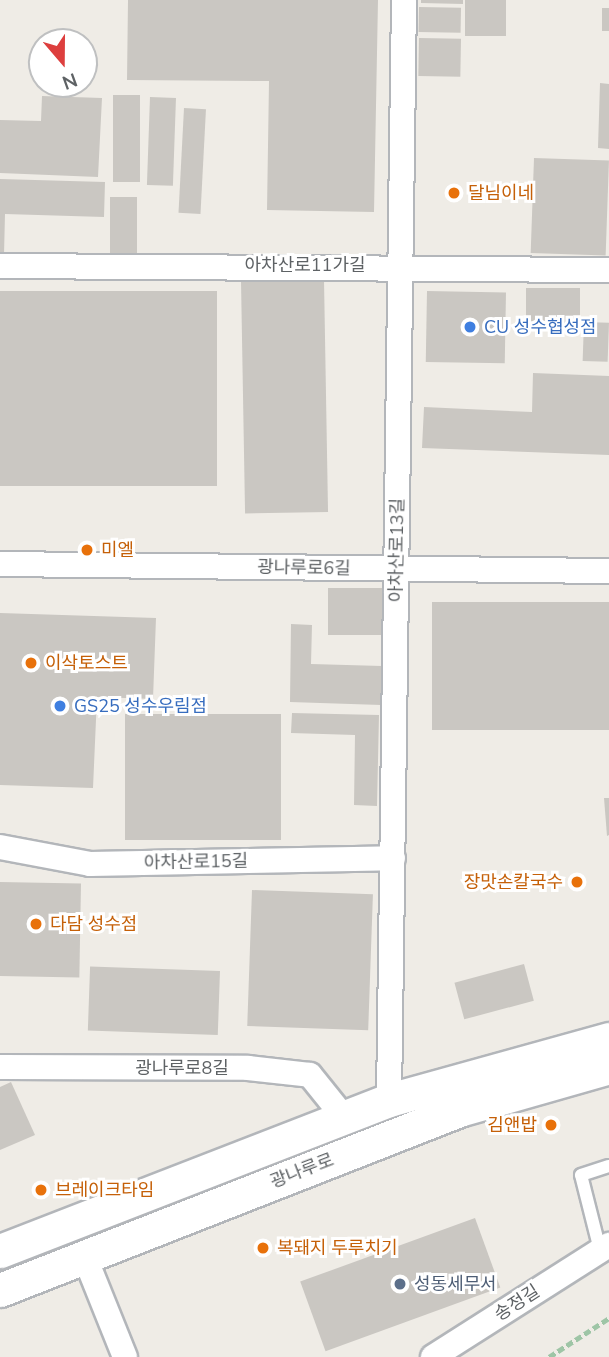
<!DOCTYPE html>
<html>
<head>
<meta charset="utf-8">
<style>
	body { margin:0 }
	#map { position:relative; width:609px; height:1357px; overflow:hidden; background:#efece6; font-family:"Nunito Sans","Noto Sans KR",sans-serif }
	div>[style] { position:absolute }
	.building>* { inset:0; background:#cac7c2; transform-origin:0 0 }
	.path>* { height:4.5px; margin-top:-2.25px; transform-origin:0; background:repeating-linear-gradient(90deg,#9ec5a6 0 7px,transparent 0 10.5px) }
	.roads { filter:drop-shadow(2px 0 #b3b6ba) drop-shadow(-2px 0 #b3b6ba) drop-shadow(0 2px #b3b6ba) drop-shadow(0 -2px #b3b6ba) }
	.service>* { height:12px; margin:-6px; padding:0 6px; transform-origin:6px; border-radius:6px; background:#fff }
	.minor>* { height:24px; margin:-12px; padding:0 12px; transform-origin:12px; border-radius:12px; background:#fff }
	.secondary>* { height:33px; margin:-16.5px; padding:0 16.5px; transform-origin:16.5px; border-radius:16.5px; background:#fff }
	.dots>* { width:19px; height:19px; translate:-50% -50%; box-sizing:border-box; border:4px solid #fff; border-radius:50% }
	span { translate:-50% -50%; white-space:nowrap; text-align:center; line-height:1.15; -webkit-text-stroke:6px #fff; paint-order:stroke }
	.food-label { font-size:18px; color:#c56008 }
	.left { translate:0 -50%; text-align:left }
	.right { translate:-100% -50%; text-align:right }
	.street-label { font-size:18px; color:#5e6265 }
	.shop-label { font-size:18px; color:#366cbe }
	.service-label { font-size:18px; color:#4e5e75 }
	.north { position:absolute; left:28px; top:28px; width:70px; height:70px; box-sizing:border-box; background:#fff; border:2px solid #bfc0c1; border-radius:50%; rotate:160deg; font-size:19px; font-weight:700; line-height:28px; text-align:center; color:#5e6265 }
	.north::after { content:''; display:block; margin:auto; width:24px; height:32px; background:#dd3f3e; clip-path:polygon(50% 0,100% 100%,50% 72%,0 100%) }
</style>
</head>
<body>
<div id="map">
	<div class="building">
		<i style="clip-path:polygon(128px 0,378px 0,374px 212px,267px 210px,269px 81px,127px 80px)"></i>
		<i style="clip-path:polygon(421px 0,463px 0,463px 4px,421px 3px)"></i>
		<i style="left:465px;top:0;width:41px;height:36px"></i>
		<i style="left:419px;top:7px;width:42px;height:25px;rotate:1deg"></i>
		<i style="left:602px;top:8px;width:7px;height:23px"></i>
		<i style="left:419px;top:38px;width:42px;height:38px;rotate:1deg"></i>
		<i style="clip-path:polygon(600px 83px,609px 84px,609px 149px,598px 148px)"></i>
		<i style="left:113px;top:95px;width:27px;height:87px"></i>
		<i style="clip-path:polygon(42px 96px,102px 98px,98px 177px,0 173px,0 120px,41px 121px)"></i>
		<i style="left:150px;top:97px;width:26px;height:88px;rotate:2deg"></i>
		<i style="left:184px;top:108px;width:22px;height:105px;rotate:3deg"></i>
		<i style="left:534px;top:158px;width:75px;height:95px;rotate:2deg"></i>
		<i style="clip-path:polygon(0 179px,105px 182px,104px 217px,5px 214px,4px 255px,0 255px)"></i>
		<i style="left:110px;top:197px;width:27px;height:58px"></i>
		<i style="left:324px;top:280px;width:232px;height:83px;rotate:89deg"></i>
		<i style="left:526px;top:288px;width:54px;height:41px"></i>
		<i style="left:217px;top:291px;width:195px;height:217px;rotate:90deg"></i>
		<i style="left:427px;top:291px;width:79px;height:71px;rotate:1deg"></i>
		<i style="left:584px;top:322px;width:25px;height:39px;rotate:2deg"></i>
		<i style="clip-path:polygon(533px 373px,609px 376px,609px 455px,422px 448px,424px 407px,532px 412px)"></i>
		<i style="left:382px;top:588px;width:47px;height:54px;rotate:90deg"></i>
		<i style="left:432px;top:602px;width:177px;height:128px"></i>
		<i style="clip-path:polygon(0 613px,156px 618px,153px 699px,97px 697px,93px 788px,0 785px)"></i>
		<i style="clip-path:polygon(291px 624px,312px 625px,311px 664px,382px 666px,381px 705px,290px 702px)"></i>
		<i style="clip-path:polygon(292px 713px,379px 715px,377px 806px,354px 805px,355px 735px,291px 733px)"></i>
		<i style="left:281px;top:714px;width:126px;height:156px;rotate:90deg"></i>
		<i style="clip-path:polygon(604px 798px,609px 798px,609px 835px,607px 836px)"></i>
		<i style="left:0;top:882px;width:81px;height:94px;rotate:1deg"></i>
		<i style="left:252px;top:890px;width:121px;height:136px;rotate:2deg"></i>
		<i style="left:524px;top:964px;width:38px;height:72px;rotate:75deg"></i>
		<i style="left:220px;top:971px;width:64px;height:130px;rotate:92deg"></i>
		<i style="clip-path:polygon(11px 1082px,35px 1135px,0 1150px,0 1087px)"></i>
		<i style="left:475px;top:1218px;width:74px;height:186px;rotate:70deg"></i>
	</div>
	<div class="path">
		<i style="left:549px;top:1357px;width:72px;rotate:-33deg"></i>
	</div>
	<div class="roads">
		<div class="service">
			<i style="left:600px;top:1250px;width:77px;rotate:-104.2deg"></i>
			<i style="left:581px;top:1175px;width:29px;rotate:-18deg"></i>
		</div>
		<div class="minor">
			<i style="left:0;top:266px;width:609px;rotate:0.38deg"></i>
			<i style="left:0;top:564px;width:609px;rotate:0.66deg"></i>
			<i style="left:0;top:847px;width:92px;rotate:10.7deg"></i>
			<i style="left:90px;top:864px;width:303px;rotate:-1.1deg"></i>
			<i style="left:0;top:1067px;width:248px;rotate:0.2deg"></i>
			<i style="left:248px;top:1068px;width:62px;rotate:6.4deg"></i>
			<i style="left:310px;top:1075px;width:53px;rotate:51.2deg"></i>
			<i style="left:389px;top:1100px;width:1100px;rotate:-89.22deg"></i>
			<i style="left:84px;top:1255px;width:110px;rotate:68.1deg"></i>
			<i style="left:433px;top:1357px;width:209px;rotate:-32.5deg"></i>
		</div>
		<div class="secondary">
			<i style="left:0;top:1251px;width:417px;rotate:-21.2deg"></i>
			<i style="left:389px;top:1100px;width:228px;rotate:-15.5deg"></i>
			<i style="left:0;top:1290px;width:496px;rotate:-21.4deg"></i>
			<i style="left:462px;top:1109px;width:153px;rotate:-15.9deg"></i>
		</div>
	</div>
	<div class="dots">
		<i style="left:454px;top:193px;background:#e8710a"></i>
		<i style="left:470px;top:327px;background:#3f7fe0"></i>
		<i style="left:87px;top:550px;background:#e8710a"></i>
		<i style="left:31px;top:663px;background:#e8710a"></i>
		<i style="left:60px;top:706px;background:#3f7fe0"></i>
		<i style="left:577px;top:882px;background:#e8710a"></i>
		<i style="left:36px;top:924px;background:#e8710a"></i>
		<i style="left:551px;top:1125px;background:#e8710a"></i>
		<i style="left:41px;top:1190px;background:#e8710a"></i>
		<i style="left:263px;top:1248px;background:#e8710a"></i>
		<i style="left:400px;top:1284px;background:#5c6f8a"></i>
	</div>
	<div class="food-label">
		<span class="left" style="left:468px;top:193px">달님이네</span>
		<span class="left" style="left:101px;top:550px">미엘</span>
		<span class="left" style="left:45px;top:663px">이삭토스트</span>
		<span class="right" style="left:563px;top:882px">장맛손칼국수</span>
		<span class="left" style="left:50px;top:924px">다담 성수점</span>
		<span class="right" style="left:537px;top:1125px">김앤밥</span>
		<span class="left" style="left:55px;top:1190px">브레이크타임</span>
		<span class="left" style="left:277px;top:1248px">복돼지 두루치기</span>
	</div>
	<div class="street-label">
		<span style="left:305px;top:265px">아차산로11가길</span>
		<span style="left:397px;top:550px;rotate:-89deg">아차산로13길</span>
		<span style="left:304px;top:568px;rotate:1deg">광나루로6길</span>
		<span style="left:196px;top:862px;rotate:-1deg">아차산로15길</span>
		<span style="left:182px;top:1068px">광나루로8길</span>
		<span style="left:302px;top:1171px;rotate:-21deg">광나루로</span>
		<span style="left:517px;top:1303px;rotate:-33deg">송정길</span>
	</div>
	<div class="shop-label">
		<span class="left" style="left:484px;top:327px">CU 성수협성점</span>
		<span class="left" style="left:74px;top:706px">GS25 성수우림점</span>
	</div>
	<div class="service-label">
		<span class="left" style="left:414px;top:1284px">성동세무서</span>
	</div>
	<div class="north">N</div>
</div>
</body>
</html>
